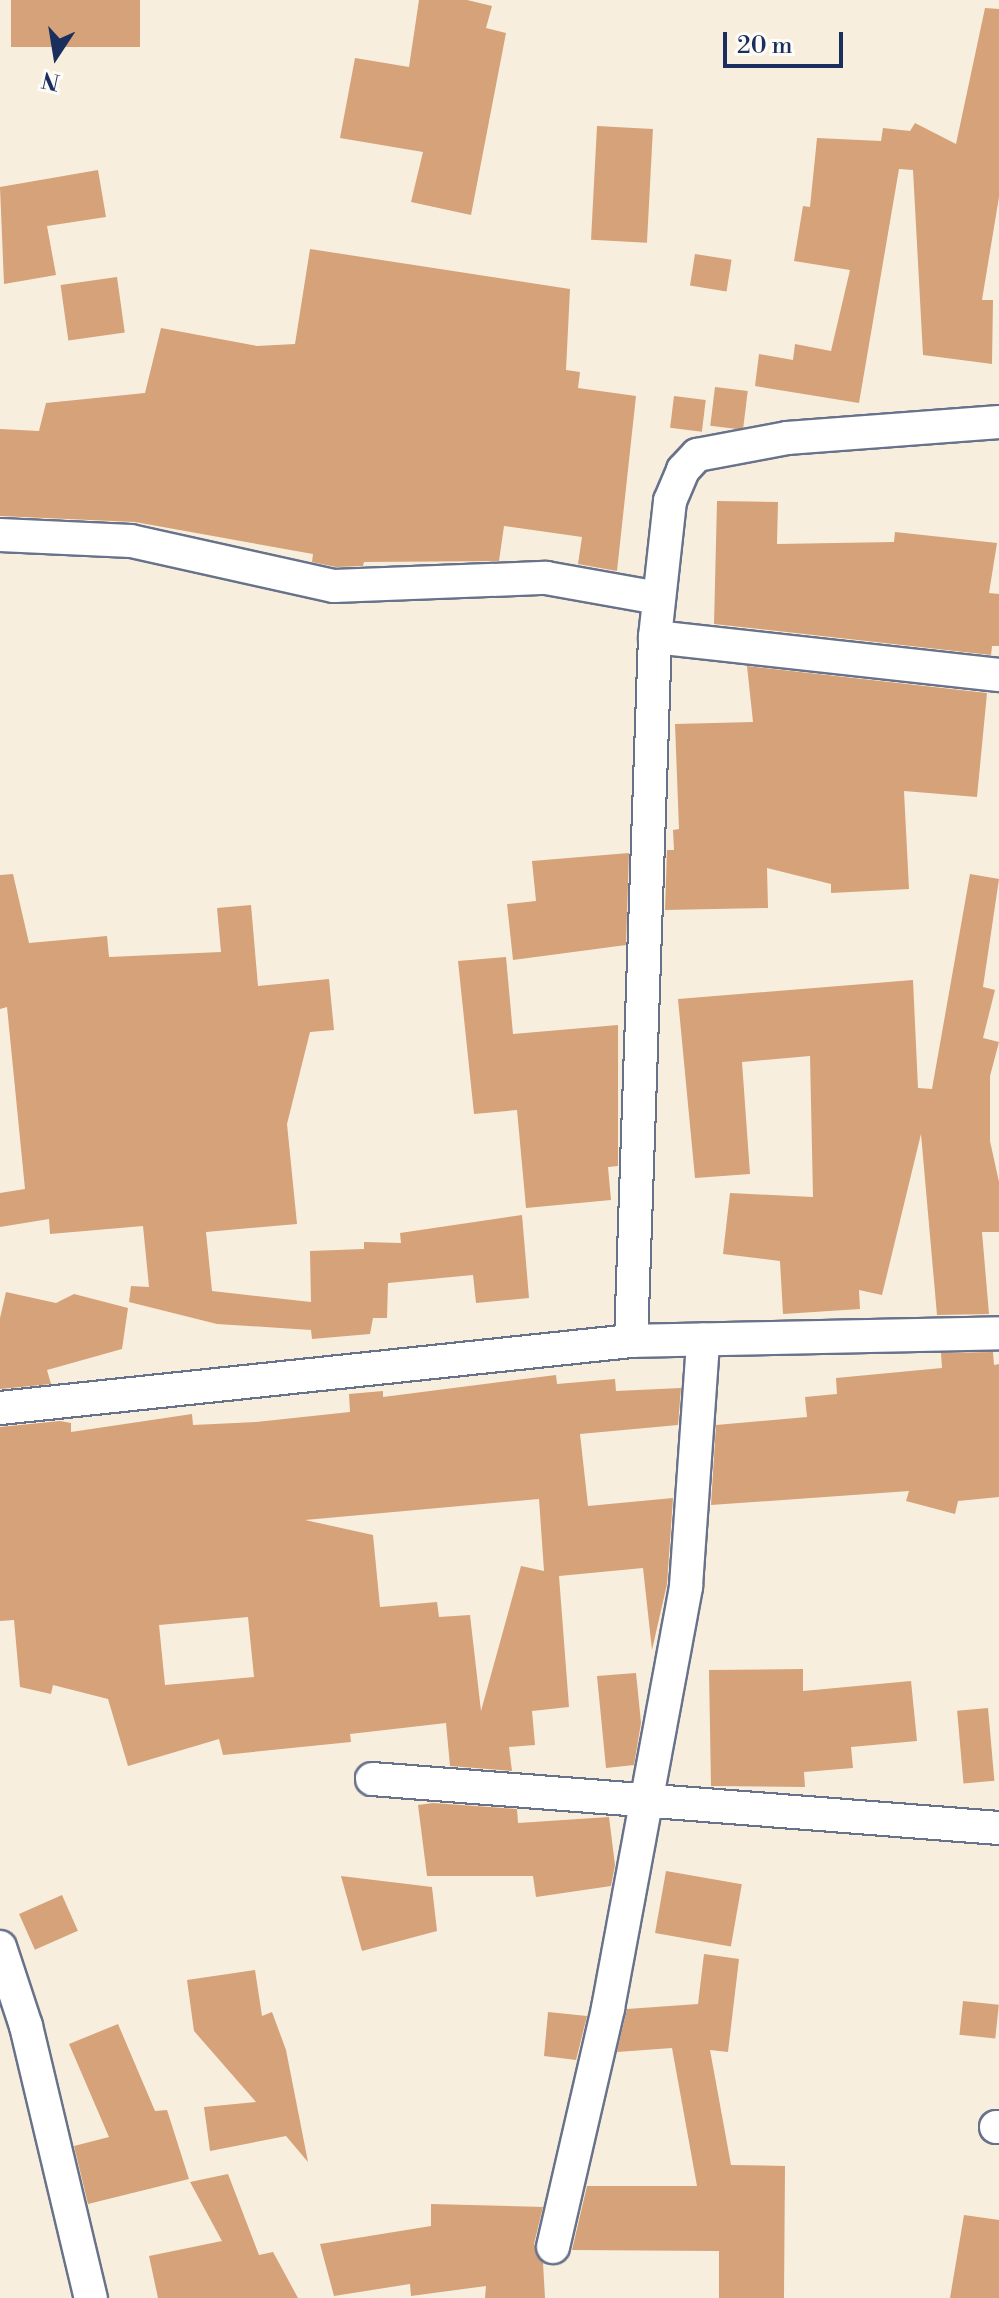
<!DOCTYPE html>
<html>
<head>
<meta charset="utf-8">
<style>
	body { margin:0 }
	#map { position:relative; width:999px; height:2298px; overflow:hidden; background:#f8eedd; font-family:"Libre Bodoni",serif }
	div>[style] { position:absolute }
	.building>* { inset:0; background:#d5a27a; transform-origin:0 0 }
	.roads { filter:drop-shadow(2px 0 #68728a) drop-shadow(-2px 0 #68728a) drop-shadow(0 2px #68728a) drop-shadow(0 -2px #68728a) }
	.minor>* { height:32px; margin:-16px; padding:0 16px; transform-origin:16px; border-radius:16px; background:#fff }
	span { translate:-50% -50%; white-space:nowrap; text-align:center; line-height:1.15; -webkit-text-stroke:8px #fdfcf7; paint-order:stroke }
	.north { position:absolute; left:16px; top:16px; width:80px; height:80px; -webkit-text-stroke:6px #fdfcf7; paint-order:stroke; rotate:192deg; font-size:22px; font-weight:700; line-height:32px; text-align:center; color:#1b2f5e }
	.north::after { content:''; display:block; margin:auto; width:28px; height:36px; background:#1b2f5e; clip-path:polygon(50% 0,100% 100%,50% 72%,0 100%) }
	.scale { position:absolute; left:723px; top:32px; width:120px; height:36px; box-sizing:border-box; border:4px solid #1b2f5e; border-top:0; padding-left:10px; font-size:24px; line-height:28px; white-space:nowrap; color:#1b2f5e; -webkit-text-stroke:6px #fdfcf7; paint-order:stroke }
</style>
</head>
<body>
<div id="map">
	<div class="building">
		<i style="left:11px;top:0;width:129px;height:47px"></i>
		<i style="clip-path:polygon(419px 0,467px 0,492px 6px,486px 28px,506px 33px,471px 215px,411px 202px,423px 152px,340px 138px,355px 58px,409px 67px)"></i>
		<i style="clip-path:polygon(985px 8px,999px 9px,999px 197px,982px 300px,993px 300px,992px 364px,923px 355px,913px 170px,899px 169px,859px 403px,755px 386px,759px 354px,793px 360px,795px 344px,831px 351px,850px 270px,794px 261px,803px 206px,810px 207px,817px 138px,881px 141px,883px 128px,910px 131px,915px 123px,956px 144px)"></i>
		<i style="left:597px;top:126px;width:56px;height:114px;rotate:3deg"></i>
		<i style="clip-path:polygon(98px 170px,106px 217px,47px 226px,56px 275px,4px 284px,0 187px)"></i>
		<i style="clip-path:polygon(310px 249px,570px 289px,566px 370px,580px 372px,578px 388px,636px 396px,617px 571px,578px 564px,582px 537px,504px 526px,499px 561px,364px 562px,363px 566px,336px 567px,312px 562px,313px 554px,135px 522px,0 516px,0 429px,39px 431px,46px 403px,145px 393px,161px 328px,257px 346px,295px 344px)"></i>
		<i style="left:695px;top:254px;width:37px;height:32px;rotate:9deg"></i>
		<i style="left:117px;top:277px;width:56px;height:57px;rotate:82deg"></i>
		<i style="left:715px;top:387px;width:33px;height:39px;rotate:7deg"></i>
		<i style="left:674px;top:396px;width:32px;height:32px;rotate:7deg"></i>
		<i style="clip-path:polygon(717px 501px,778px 502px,777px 544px,894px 542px,895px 532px,997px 543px,989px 593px,999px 594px,999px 646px,992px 646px,991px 655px,714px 624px)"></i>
		<i style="clip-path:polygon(747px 666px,987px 693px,977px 797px,904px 791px,909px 889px,831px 893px,831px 884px,767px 868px,768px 908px,665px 910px,667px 850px,674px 850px,673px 830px,679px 829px,675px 724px,753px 722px)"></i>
		<i style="clip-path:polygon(629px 853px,626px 945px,513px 960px,507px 904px,536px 901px,532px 861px)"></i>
		<i style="clip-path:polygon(13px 874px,29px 943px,107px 936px,109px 957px,221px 952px,217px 908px,251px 905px,258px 986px,329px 979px,334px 1030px,310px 1032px,287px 1124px,297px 1224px,206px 1232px,212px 1291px,311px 1302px,310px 1251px,364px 1249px,364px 1242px,401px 1243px,400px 1233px,522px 1215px,529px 1298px,476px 1303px,473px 1275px,388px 1283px,387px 1318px,373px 1318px,370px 1334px,312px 1339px,311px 1330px,217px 1324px,129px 1302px,131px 1286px,149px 1287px,143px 1226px,50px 1234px,49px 1219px,0 1227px,0 1193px,25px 1189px,7px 1007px,0 1009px,0 875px)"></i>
		<i style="clip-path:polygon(970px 874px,999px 879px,983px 987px,995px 990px,983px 1038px,999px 1042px,990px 1076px,990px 1141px,999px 1182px,999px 1232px,982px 1232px,989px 1314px,937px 1315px,921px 1134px,882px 1295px,859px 1290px,860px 1309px,783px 1314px,780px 1261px,723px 1254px,730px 1193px,813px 1197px,810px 1056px,742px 1062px,750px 1174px,695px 1178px,678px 999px,913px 980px,918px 1088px,932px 1089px)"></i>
		<i style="clip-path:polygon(506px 957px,513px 1034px,618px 1025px,618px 1166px,608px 1167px,611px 1200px,526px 1208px,517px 1110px,474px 1114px,458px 961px)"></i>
		<i style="clip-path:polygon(6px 1292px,56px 1303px,74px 1294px,128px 1308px,122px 1349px,47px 1370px,51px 1384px,0 1389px,0 1318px)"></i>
		<i style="clip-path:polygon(993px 1352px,994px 1365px,999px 1364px,999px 1497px,958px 1501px,955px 1514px,906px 1501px,909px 1491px,711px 1505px,716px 1425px,807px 1417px,805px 1397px,837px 1394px,836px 1378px,942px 1368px,941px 1353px)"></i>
		<i style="clip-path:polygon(evenodd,556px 1375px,557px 1384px,615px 1379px,616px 1391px,681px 1388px,678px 1425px,580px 1434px,588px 1506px,673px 1498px,667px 1584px,652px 1650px,643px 1568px,559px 1576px,569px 1707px,532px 1711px,535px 1745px,509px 1747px,512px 1771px,450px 1766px,446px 1723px,350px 1734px,351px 1742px,223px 1755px,219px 1739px,128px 1766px,108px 1699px,53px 1685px,51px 1694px,20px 1687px,14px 1620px,0 1621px,0 1427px,60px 1421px,71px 1423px,71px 1432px,192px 1414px,193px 1425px,256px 1422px,350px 1412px,349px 1394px,383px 1391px,383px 1397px,556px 1375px,539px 1499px,544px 1571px,521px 1566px,481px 1711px,470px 1615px,439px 1617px,437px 1602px,380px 1607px,373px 1535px,305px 1520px,539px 1499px,556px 1375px,248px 1617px,254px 1677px,165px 1685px,159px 1625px,248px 1617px)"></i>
		<i style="clip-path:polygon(803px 1669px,803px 1691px,911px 1681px,917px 1741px,851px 1747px,853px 1768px,804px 1772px,805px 1787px,711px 1786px,709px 1670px)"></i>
		<i style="clip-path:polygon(636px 1673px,641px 1723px,634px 1765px,606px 1768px,597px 1676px)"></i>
		<i style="left:988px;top:1708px;width:73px;height:31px;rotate:85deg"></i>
		<i style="clip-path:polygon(433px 1803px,517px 1809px,518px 1823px,609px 1817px,615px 1865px,611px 1886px,536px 1897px,533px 1876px,427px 1876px,418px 1805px)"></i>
		<i style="left:666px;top:1871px;width:77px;height:63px;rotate:10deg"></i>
		<i style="clip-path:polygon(341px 1876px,432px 1887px,437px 1931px,362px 1951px)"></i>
		<i style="left:62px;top:1895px;width:39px;height:47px;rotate:66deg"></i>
		<i style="clip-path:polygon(704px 1954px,739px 1959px,728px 2052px,710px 2050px,731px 2165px,785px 2166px,784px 2298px,719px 2298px,719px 2251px,572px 2250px,587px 2186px,697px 2186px,672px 2048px,617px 2052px,627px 2009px,698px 2004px)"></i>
		<i style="clip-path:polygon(255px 1970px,262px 2016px,272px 2012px,286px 2050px,308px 2162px,286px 2136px,210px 2151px,204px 2107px,256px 2102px,194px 2031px,187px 1980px)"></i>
		<i style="left:963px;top:2001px;width:36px;height:34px;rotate:6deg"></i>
		<i style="clip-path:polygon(548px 2012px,587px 2016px,576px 2060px,544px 2056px)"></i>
		<i style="clip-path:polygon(118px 2024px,155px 2111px,167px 2110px,189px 2179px,88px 2204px,74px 2146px,109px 2137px,69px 2044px)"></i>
		<i style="clip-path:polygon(228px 2174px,259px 2255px,273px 2252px,298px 2298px,158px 2298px,149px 2256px,222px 2241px,190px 2182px)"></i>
		<i style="clip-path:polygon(431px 2204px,543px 2207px,534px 2244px,543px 2263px,545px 2298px,485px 2298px,486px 2286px,411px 2296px,410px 2284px,334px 2296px,320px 2244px,431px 2226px)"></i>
		<i style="clip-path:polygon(964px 2215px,999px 2220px,999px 2298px,950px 2298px)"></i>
	</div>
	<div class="roads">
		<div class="minor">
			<i style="left:0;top:535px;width:131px;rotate:2.6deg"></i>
			<i style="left:131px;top:541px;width:208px;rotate:12.5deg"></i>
			<i style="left:334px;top:586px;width:212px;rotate:-2.2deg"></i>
			<i style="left:546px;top:578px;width:114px;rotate:10.1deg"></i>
			<i style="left:655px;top:637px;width:346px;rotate:6.3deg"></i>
			<i style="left:631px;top:1341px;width:704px;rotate:-88.05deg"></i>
			<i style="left:655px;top:637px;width:137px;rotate:-83.7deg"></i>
			<i style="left:670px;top:501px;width:34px;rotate:-67deg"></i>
			<i style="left:683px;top:470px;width:21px;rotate:-47deg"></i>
			<i style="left:697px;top:455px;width:92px;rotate:-10.7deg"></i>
			<i style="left:787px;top:438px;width:213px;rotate:-4.3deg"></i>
			<i style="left:0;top:1408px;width:635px;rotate:-6.06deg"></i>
			<i style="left:631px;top:1341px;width:368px;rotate:-1.2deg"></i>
			<i style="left:372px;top:1779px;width:629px;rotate:4.47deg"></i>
			<i style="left:0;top:1947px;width:83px;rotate:71.8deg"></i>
			<i style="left:26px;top:2026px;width:280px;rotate:76.6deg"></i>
			<i style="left:996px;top:2127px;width:3px"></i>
			<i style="left:553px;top:2247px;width:245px;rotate:-77deg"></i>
			<i style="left:608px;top:2008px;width:429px;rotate:-79.5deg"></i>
			<i style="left:686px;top:1586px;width:247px;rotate:-86deg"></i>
		</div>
	</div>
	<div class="north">N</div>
	<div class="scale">20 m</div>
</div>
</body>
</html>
